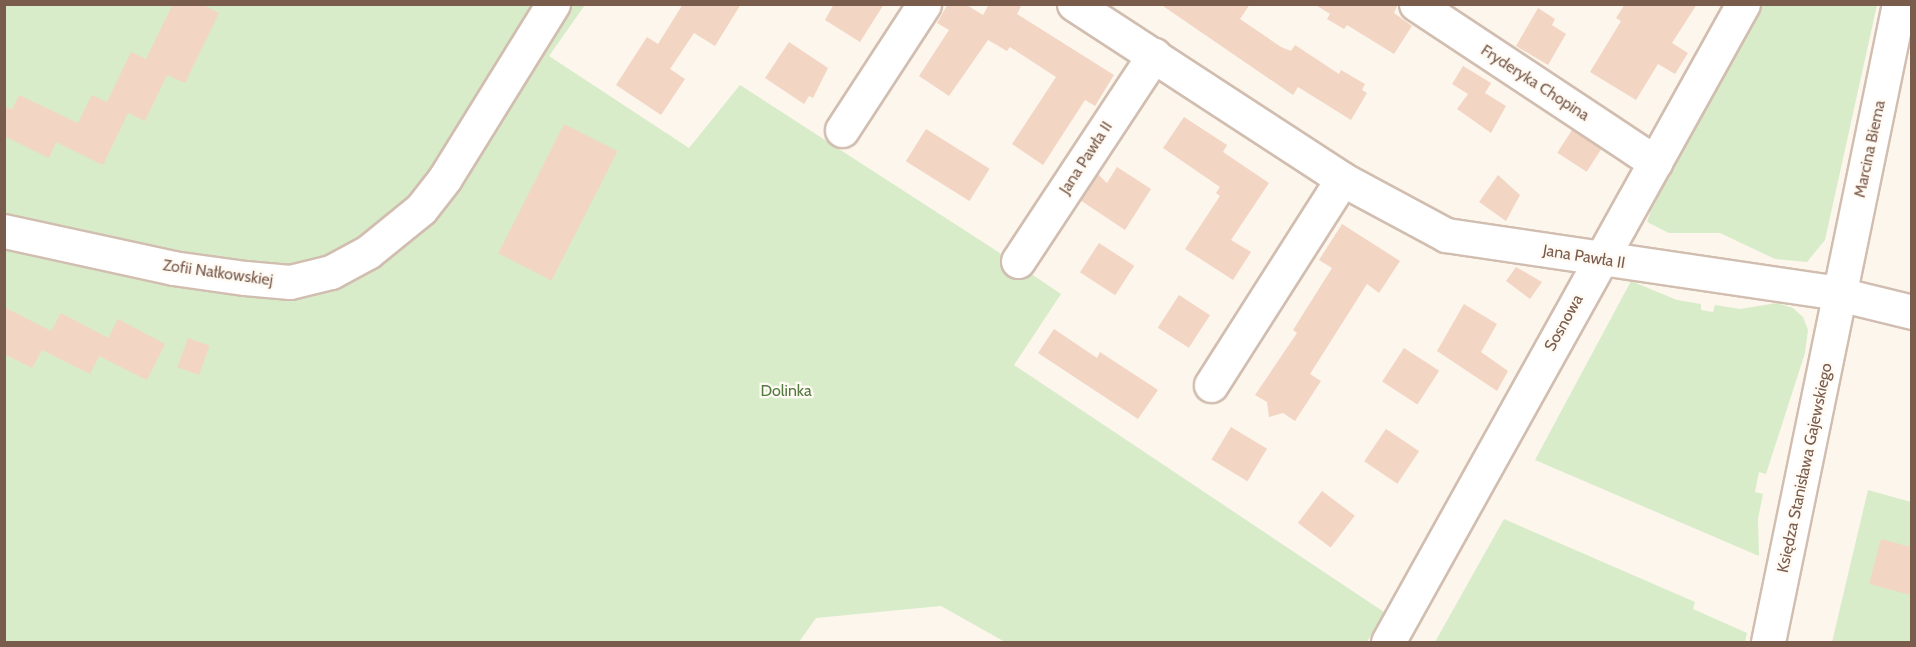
<!DOCTYPE html>
<html>
<head>
<meta charset="utf-8">
<style>
	body { margin:0 }
	#map { position:relative; width:1916px; height:647px; overflow:hidden; background:#fdf6ec; font-family:Cabin,sans-serif }
	div>[style] { position:absolute }
	.green>* { inset:0; background:#d8ecc9 }
	.building>* { inset:0; background:#f3d5c3; transform-origin:0 0 }
	.roads { filter:drop-shadow(2px 0 #d1beb0) drop-shadow(-2px 0 #d1beb0) drop-shadow(0 2px #d1beb0) drop-shadow(0 -2px #d1beb0) }
	.minor>* { height:33px; margin:-16.5px; padding:0 16.5px; transform-origin:16.5px; border-radius:16.5px; background:#fff }
	span { translate:-50% -50%; white-space:nowrap; text-align:center; line-height:1.15; -webkit-text-stroke:4.5px #fffaf3; paint-order:stroke }
	.street-label { font-size:16px; color:#7a5c4d }
	.park-label { font-size:16px; color:#537a41 }
	.frame { position:absolute; inset:0; border:6px solid #7a5c4d; pointer-events:none }
</style>
</head>
<body>
<div id="map">
	<div class="green">
		<i style="clip-path:polygon(4px 5px,585px 5px,549px 56px,689px 148px,740px 85px,1006px 257px,1061px 294px,1014px 365px,1384px 612px,1367px 642px,1005px 642px,941px 606px,816px 618px,799px 642px,5px 642px)"></i>
		<i style="clip-path:polygon(1763px 5px,1877px 5px,1825px 240px,1807px 262px,1775px 259px,1720px 233px,1669px 233px,1647px 222px,1657px 192px)"></i>
		<i style="clip-path:polygon(1631px 281px,1677px 300px,1701px 304px,1701px 310px,1713px 312px,1715px 305px,1740px 309px,1777px 303px,1793px 308px,1803px 317px,1808px 330px,1805px 353px,1766px 474px,1759px 472px,1755px 492px,1763px 494px,1758px 519px,1759px 556px,1535px 460px)"></i>
		<i style="clip-path:polygon(1868px 490px,1911px 502px,1911px 642px,1832px 642px)"></i>
		<i style="clip-path:polygon(1504px 519px,1695px 602px,1693px 609px,1747px 633px,1745px 642px,1435px 642px)"></i>
	</div>
	<div class="building">
		<i style="clip-path:polygon(173px 4px,201px 4px,219px 13px,185px 83px,167px 75px,145px 121px,128px 113px,103px 165px,56px 142px,49px 158px,4px 136px,4px 106px,12px 110px,19px 95px,78px 123px,92px 95px,107px 102px,131px 52px,146px 59px)"></i>
		<i style="clip-path:polygon(683px 4px,741px 4px,715px 46px,694px 33px,670px 69px,685px 79px,661px 115px,616px 85px,647px 37px,658px 44px)"></i>
		<i style="clip-path:polygon(834px 4px,884px 4px,860px 42px,825px 20px)"></i>
		<i style="clip-path:polygon(948px 4px,965px 4px,983px 15px,989px 4px,1022px 4px,1017px 14px,1114px 75px,1095px 106px,1085px 100px,1043px 165px,1012px 144px,1056px 77px,1010px 47px,1007px 51px,988px 40px,949px 96px,919px 76px,949px 30px,937px 23px)"></i>
		<i style="clip-path:polygon(1160px 4px,1250px 4px,1240px 19px,1281px 47px,1291px 51px,1295px 45px,1339px 74px,1341px 70px,1365px 84px,1362px 90px,1367px 93px,1351px 120px,1298px 87px,1293px 95px)"></i>
		<i style="clip-path:polygon(1314px 4px,1398px 4px,1394px 13px,1412px 26px,1394px 54px,1347px 25px,1344px 29px,1327px 19px,1330px 14px)"></i>
		<i style="clip-path:polygon(1625px 4px,1697px 4px,1672px 43px,1688px 53px,1675px 74px,1658px 64px,1636px 100px,1590px 72px,1621px 21px,1616px 18px)"></i>
		<i style="clip-path:polygon(1538px 8px,1555px 19px,1552px 25px,1566px 34px,1548px 65px,1516px 46px)"></i>
		<i style="clip-path:polygon(789px 42px,828px 68px,813px 98px,809px 96px,804px 104px,765px 78px)"></i>
		<i style="clip-path:polygon(1463px 66px,1491px 83px,1485px 93px,1506px 106px,1491px 133px,1457px 109px,1468px 94px,1452px 84px)"></i>
		<i style="clip-path:polygon(1184px 117px,1227px 145px,1223px 152px,1269px 183px,1231px 240px,1251px 252px,1233px 280px,1185px 249px,1220px 196px,1216px 193px,1220px 187px,1163px 148px)"></i>
		<i style="left:564px;top:124px;width:60px;height:145px;rotate:27deg"></i>
		<i style="left:926px;top:129px;width:75px;height:38px;rotate:32deg"></i>
		<i style="left:1572px;top:130px;width:35px;height:27px;rotate:33deg"></i>
		<i style="clip-path:polygon(1117px 167px,1151px 189px,1125px 230px,1080px 200px,1098px 174px,1107px 183px)"></i>
		<i style="clip-path:polygon(1498px 175px,1520px 195px,1506px 221px,1479px 202px)"></i>
		<i style="clip-path:polygon(1342px 224px,1400px 261px,1379px 293px,1367px 284px,1310px 374px,1321px 381px,1295px 421px,1283px 413px,1269px 417px,1267px 402px,1255px 395px,1297px 333px,1293px 330px,1332px 268px,1319px 260px)"></i>
		<i style="left:1099px;top:243px;width:42px;height:35px;rotate:33deg"></i>
		<i style="clip-path:polygon(1516px 267px,1542px 282px,1530px 299px,1506px 281px)"></i>
		<i style="left:1179px;top:295px;width:37px;height:39px;rotate:33deg"></i>
		<i style="clip-path:polygon(1464px 304px,1497px 324px,1481px 352px,1508px 371px,1497px 391px,1437px 351px)"></i>
		<i style="clip-path:polygon(4px 307px,51px 331px,61px 313px,108px 338px,118px 319px,165px 344px,147px 380px,99px 356px,90px 374px,42px 350px,32px 368px,4px 354px)"></i>
		<i style="clip-path:polygon(1054px 329px,1097px 358px,1100px 352px,1158px 390px,1138px 419px,1038px 353px)"></i>
		<i style="left:188px;top:338px;width:23px;height:31px;rotate:20deg"></i>
		<i style="left:1404px;top:348px;width:42px;height:40px;rotate:33deg"></i>
		<i style="left:1231px;top:427px;width:42px;height:38px;rotate:31deg"></i>
		<i style="left:1386px;top:429px;width:40px;height:39px;rotate:34deg"></i>
		<i style="left:1322px;top:491px;width:41px;height:40px;rotate:37deg"></i>
		<i style="clip-path:polygon(1881px 539px,1911px 547px,1911px 595px,1869px 584px)"></i>
	</div>
	<div class="roads">
		<div class="minor">
			<i style="left:1074px;top:4px;width:320px;rotate:33.1deg"></i>
			<i style="left:1342px;top:179px;width:118px;rotate:28.3deg"></i>
			<i style="left:1446px;top:235px;width:384px;rotate:8.4deg"></i>
			<i style="left:1826px;top:291px;width:89px;rotate:13.7deg"></i>
			<i style="left:1416px;top:4px;width:287px;rotate:33.5deg"></i>
			<i style="left:842px;top:130px;width:150px;rotate:-56.9deg"></i>
			<i style="left:4px;top:231px;width:173px;rotate:12.3deg"></i>
			<i style="left:173px;top:268px;width:73px;rotate:7.9deg"></i>
			<i style="left:245px;top:278px;width:45px;rotate:5.1deg"></i>
			<i style="left:290px;top:282px;width:42px;rotate:-13.7deg"></i>
			<i style="left:331px;top:272px;width:42px;rotate:-28.4deg"></i>
			<i style="left:368px;top:252px;width:68px;rotate:-39.1deg"></i>
			<i style="left:421px;top:209px;width:39px;rotate:-52deg"></i>
			<i style="left:445px;top:178px;width:205px;rotate:-58.2deg"></i>
			<i style="left:1018px;top:261px;width:247px;rotate:-56.6deg"></i>
			<i style="left:1211px;top:385px;width:244px;rotate:-57.5deg"></i>
			<i style="left:1388px;top:642px;width:730px;rotate:-60.91deg"></i>
			<i style="left:1768px;top:642px;width:651px;rotate:-78.4deg"></i>
		</div>
	</div>
	<div class="street-label">
		<span style="left:1535px;top:83px;rotate:33deg">Fryderyka Chopina</span>
		<span style="left:1870px;top:149px;rotate:-78deg">Marcina Biema</span>
		<span style="left:1086px;top:158px;rotate:-57deg">Jana Pawła II</span>
		<span style="left:1584px;top:257px;rotate:9deg">Jana Pawła II</span>
		<span style="left:218px;top:273px;rotate:8deg">Zofii Nałkowskiej</span>
		<span style="left:1564px;top:323px;rotate:-61deg">Sosnowa</span>
		<span style="left:1805px;top:468px;rotate:-78deg">Księdza Stanisława Gajewskiego</span>
	</div>
	<div class="park-label">
		<span style="left:786px;top:391px">Dolinka</span>
	</div>
	<div class="frame"></div>
</div>
</body>
</html>
